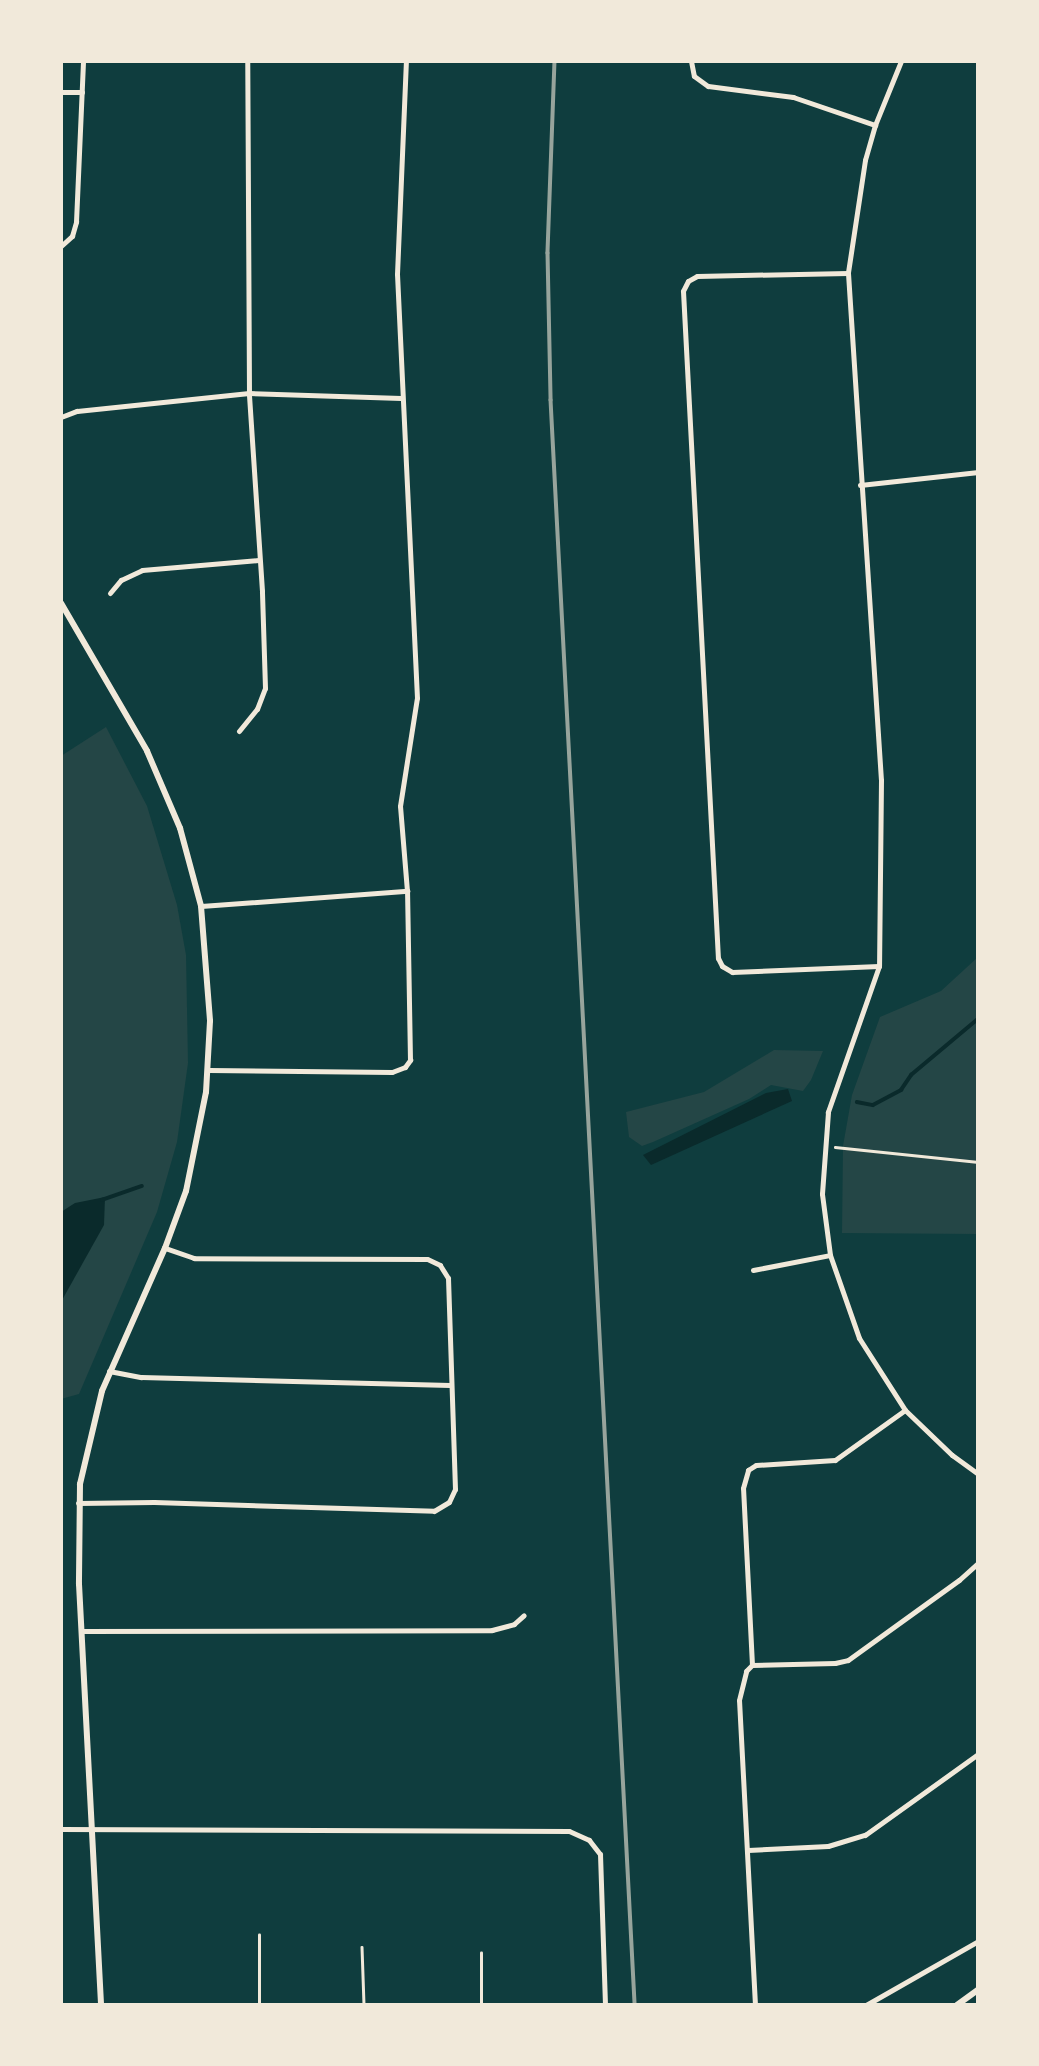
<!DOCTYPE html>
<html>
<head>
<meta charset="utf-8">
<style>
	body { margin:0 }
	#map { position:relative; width:1039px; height:2066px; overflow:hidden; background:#0f3d3e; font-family:Arial,sans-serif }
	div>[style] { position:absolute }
	.green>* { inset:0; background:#244646 }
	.water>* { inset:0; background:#0a2a2b }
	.stream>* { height:3.5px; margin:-1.75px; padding:0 1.75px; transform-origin:1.75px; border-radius:1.75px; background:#0a2a2b }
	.path>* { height:2.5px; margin:-1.25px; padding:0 1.25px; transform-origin:1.25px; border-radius:1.25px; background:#f1e9da }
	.service>* { height:2.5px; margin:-1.25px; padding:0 1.25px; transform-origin:1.25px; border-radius:1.25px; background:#f1e9da }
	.minor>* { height:5px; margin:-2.5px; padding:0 2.5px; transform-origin:2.5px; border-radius:2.5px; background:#f1e9da }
	.tertiary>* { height:6px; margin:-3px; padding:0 3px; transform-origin:3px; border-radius:3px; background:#f1e9da }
	.rail>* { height:3.5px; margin:-1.75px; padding:0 1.75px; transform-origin:1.75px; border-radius:1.75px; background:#97a49c }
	span { translate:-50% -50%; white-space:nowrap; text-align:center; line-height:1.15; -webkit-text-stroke:7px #f1e9da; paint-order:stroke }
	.frame { position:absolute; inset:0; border:63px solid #f1e9da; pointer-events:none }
</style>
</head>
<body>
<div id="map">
	<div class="green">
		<i style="clip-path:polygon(106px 727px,147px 806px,177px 905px,186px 955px,188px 1063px,177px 1142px,157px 1212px,79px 1394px,61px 1399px,61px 756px)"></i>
		<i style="clip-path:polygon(978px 957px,978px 1234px,842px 1233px,843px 1146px,852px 1095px,880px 1017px,941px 991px)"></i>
		<i style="clip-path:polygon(774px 1050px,823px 1051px,811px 1080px,803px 1091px,771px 1085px,749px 1099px,653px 1142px,642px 1146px,629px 1137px,626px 1112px,704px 1092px)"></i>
	</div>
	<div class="water">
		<i style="clip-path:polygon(788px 1089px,792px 1101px,651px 1165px,643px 1155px,766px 1093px)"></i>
		<i style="clip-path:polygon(105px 1197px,104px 1225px,61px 1302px,61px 1212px,75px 1203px)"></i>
	</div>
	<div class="stream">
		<i style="left:857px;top:1102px;width:16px;rotate:11deg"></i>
		<i style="left:873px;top:1105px;width:32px;rotate:-28deg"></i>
		<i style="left:901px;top:1090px;width:18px;rotate:-56deg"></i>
		<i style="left:911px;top:1075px;width:87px;rotate:-39.9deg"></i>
		<i style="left:102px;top:1200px;width:42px;rotate:-19.3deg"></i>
	</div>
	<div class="path">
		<i style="left:835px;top:1147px;width:144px;rotate:6deg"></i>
	</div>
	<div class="service">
		<i style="left:362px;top:1947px;width:58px;rotate:88deg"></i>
		<i style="left:259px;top:2005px;width:70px;rotate:-90deg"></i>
		<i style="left:481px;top:2005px;width:52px;rotate:-90deg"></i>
	</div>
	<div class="minor">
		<i style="left:691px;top:61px;width:15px;rotate:79deg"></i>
		<i style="left:694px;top:76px;width:17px;rotate:36deg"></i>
		<i style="left:708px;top:86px;width:86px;rotate:7.4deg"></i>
		<i style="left:793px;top:97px;width:87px;rotate:18.9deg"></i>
		<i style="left:901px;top:61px;width:69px;rotate:112.1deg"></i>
		<i style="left:875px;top:125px;width:36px;rotate:106deg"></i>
		<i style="left:865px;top:160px;width:114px;rotate:98.6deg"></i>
		<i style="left:848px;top:273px;width:508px;rotate:86.28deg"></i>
		<i style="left:881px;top:780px;width:186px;rotate:90.6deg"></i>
		<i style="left:879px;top:966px;width:155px;rotate:109.3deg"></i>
		<i style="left:828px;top:1112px;width:82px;rotate:94.2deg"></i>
		<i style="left:822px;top:1194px;width:62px;rotate:82.5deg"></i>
		<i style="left:830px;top:1255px;width:88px;rotate:70.7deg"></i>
		<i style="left:859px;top:1338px;width:85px;rotate:57.4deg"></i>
		<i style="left:905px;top:1410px;width:65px;rotate:43.8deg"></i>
		<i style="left:952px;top:1455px;width:32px;rotate:36deg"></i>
		<i style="left:61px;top:92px;width:21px"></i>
		<i style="left:61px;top:246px;width:15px;rotate:-42deg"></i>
		<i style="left:72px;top:236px;width:15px;rotate:-74deg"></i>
		<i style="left:76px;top:222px;width:161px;rotate:-87.5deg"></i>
		<i style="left:848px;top:273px;width:151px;rotate:178.9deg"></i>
		<i style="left:697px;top:276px;width:10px;rotate:151deg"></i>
		<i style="left:688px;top:281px;width:11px;rotate:117deg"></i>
		<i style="left:683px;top:291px;width:668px;rotate:87deg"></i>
		<i style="left:718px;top:958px;width:9px;rotate:63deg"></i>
		<i style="left:722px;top:966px;width:12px;rotate:31deg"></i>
		<i style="left:732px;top:972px;width:147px;rotate:-2.3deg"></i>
		<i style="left:61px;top:417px;width:17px;rotate:-21deg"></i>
		<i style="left:77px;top:411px;width:173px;rotate:-6deg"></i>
		<i style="left:249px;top:393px;width:152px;rotate:1.9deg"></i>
		<i style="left:860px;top:485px;width:119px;rotate:-6.3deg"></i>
		<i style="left:110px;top:593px;width:17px;rotate:-50deg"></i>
		<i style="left:121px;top:580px;width:23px;rotate:-25deg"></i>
		<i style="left:142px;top:570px;width:117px;rotate:-4.9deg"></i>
		<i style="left:239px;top:731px;width:28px;rotate:-51deg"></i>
		<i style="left:257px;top:709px;width:22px;rotate:-69deg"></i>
		<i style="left:265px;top:688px;width:97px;rotate:-91.8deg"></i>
		<i style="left:262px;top:591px;width:198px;rotate:-93.8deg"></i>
		<i style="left:249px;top:393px;width:332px;rotate:-90.3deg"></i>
		<i style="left:201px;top:906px;width:207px;rotate:-4.2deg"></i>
		<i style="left:209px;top:1070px;width:183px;rotate:0.6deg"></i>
		<i style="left:392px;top:1072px;width:14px;rotate:-21deg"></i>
		<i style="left:405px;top:1067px;width:9px;rotate:-54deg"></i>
		<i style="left:410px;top:1060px;width:169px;rotate:-91deg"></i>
		<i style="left:407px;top:891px;width:85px;rotate:-94.7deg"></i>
		<i style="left:400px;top:806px;width:109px;rotate:-81.1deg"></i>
		<i style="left:417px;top:698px;width:424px;rotate:-92.7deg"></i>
		<i style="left:397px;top:274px;width:213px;rotate:-87.6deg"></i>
		<i style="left:753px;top:1270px;width:78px;rotate:-11deg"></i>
		<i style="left:109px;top:1371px;width:33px;rotate:11deg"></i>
		<i style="left:141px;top:1377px;width:309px;rotate:1.5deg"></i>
		<i style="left:78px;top:1503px;width:76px;rotate:-0.8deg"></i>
		<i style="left:154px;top:1502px;width:280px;rotate:1.8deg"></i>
		<i style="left:434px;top:1511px;width:17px;rotate:-31deg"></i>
		<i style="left:449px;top:1502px;width:14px;rotate:-65deg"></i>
		<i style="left:455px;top:1489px;width:211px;rotate:-91.9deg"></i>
		<i style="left:448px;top:1278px;width:15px;rotate:-122deg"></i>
		<i style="left:440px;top:1265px;width:14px;rotate:-155deg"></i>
		<i style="left:427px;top:1259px;width:233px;rotate:-179.8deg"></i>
		<i style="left:194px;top:1258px;width:31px;rotate:-161deg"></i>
		<i style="left:81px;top:1631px;width:411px;rotate:-0.1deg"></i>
		<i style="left:492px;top:1630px;width:23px;rotate:-15deg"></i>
		<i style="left:514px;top:1624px;width:13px;rotate:-42deg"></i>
		<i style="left:752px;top:1665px;width:177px;rotate:-92.9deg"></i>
		<i style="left:743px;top:1488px;width:19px;rotate:-74deg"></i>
		<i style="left:748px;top:1470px;width:9px;rotate:-32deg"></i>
		<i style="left:756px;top:1465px;width:79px;rotate:-3.6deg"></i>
		<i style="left:835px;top:1460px;width:86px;rotate:-35.5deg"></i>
		<i style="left:61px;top:1829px;width:508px;rotate:0.23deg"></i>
		<i style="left:569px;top:1831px;width:22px;rotate:24deg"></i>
		<i style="left:589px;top:1840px;width:18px;rotate:52deg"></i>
		<i style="left:600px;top:1854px;width:151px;rotate:88.1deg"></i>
		<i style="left:748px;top:1850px;width:80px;rotate:-2.9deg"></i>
		<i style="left:828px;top:1846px;width:39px;rotate:-17deg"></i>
		<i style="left:865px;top:1835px;width:139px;rotate:-35.6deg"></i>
		<i style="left:755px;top:2005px;width:305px;rotate:-93deg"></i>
		<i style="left:739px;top:1700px;width:30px;rotate:-76deg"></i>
		<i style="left:746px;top:1671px;width:8px;rotate:-45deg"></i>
		<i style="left:752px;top:1665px;width:83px;rotate:-1.4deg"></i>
		<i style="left:835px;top:1663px;width:13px;rotate:-13deg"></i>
		<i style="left:848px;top:1660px;width:137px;rotate:-35.8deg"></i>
		<i style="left:959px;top:1580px;width:25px;rotate:-42deg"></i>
		<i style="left:866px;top:2005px;width:129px;rotate:-29.7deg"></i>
	</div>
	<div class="tertiary">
		<i style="left:61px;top:603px;width:171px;rotate:59.8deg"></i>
		<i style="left:147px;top:751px;width:84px;rotate:66.8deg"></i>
		<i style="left:180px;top:828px;width:81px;rotate:74.9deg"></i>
		<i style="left:201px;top:906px;width:115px;rotate:85.5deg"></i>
		<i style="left:210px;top:1021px;width:71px;rotate:93.2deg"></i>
		<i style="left:206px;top:1092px;width:101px;rotate:101.4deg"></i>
		<i style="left:186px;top:1191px;width:61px;rotate:110.2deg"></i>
		<i style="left:165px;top:1248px;width:156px;rotate:113.8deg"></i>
		<i style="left:102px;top:1391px;width:96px;rotate:103.3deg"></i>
		<i style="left:80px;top:1484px;width:100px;rotate:90.6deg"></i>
		<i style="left:79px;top:1584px;width:422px;rotate:87deg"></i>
		<i style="left:957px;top:2005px;width:26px;rotate:-36deg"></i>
	</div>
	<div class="rail">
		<i style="left:555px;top:61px;width:192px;rotate:92.1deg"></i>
		<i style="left:548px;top:253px;width:147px;rotate:88.8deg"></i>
		<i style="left:551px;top:400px;width:1607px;rotate:87deg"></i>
	</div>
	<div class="frame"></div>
</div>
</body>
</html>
